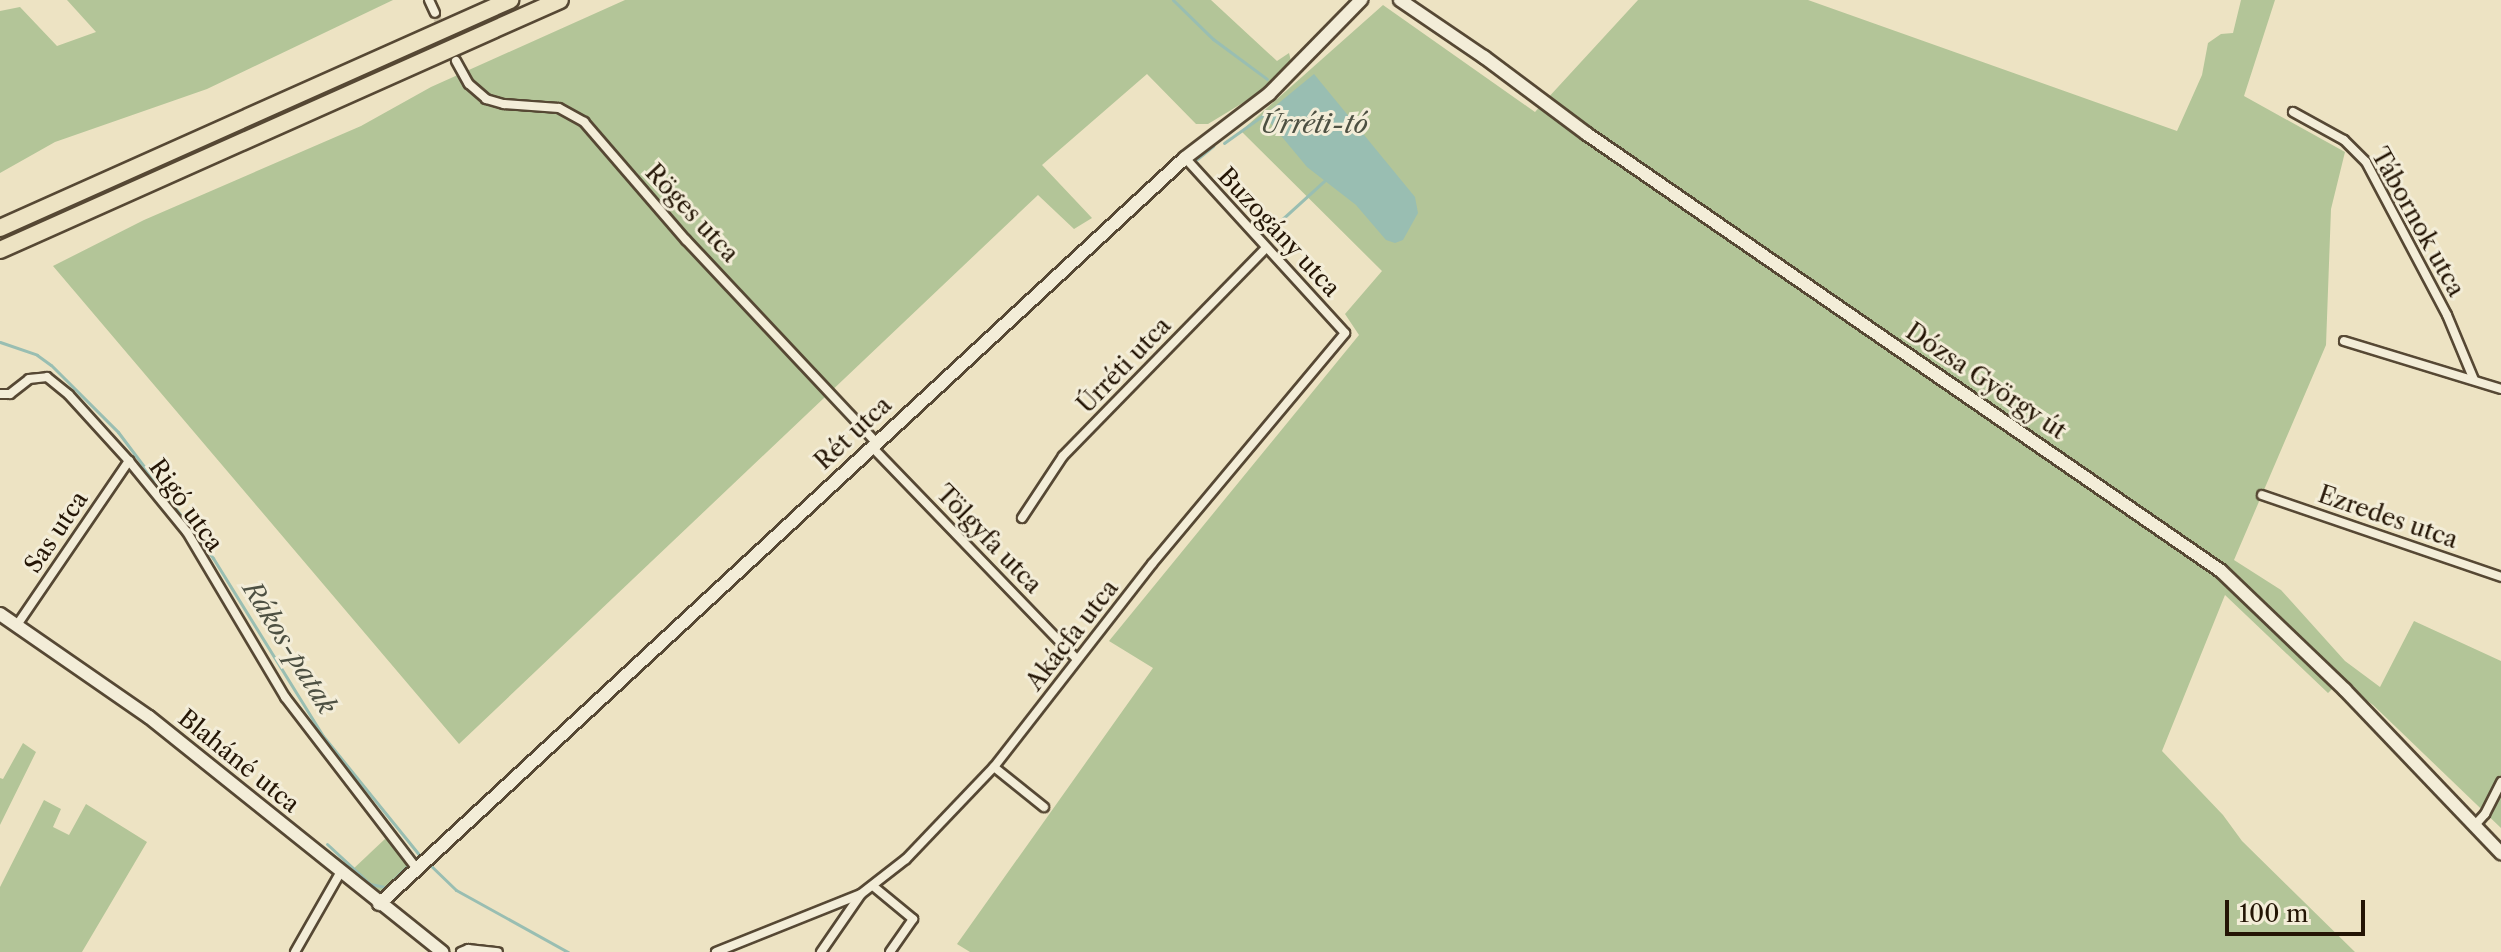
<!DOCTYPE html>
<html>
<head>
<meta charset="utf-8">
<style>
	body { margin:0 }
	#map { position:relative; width:2501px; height:952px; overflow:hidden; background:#ede3c3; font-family:"Libre Caslon Text",serif }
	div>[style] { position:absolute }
	.green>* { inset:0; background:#b3c598 }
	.water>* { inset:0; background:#99beb2 }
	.stream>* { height:3px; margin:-1.5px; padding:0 1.5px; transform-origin:1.5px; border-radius:1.5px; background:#99beb2 }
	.street-tunnel>* { height:8px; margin-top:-4px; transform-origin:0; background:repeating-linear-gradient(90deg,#cfc4a6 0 8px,transparent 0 12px) }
	.roads { filter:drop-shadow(2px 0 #564834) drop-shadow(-2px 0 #564834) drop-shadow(0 2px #564834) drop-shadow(0 -2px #564834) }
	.street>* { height:8px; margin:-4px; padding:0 4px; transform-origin:4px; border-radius:4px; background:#f3edd8 }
	.secondary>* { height:12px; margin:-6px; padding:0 6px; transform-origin:6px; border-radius:6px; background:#f3edd8 }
	.highway>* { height:16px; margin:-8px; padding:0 8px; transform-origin:8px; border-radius:8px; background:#ede3c3 }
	span { translate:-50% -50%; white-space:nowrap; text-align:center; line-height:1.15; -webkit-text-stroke:6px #f3edd8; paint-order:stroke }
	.street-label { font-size:24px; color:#241505 }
	.water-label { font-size:26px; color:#4d5042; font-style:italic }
	.scale { position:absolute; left:2225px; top:900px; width:140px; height:36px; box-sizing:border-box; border:4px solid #241505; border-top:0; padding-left:10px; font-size:24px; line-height:28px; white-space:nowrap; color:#241505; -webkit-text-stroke:6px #f3edd8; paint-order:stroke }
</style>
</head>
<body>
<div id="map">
	<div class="green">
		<i style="clip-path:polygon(67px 0,393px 0,207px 89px,55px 142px,0 173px,0 11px,20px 7px,57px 46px,96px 32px)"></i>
		<i style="clip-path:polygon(625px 0,1211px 0,1277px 61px,1289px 53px,1292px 65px,1269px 87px,1208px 124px,1196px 124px,1147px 74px,1042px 165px,1092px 218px,1074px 229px,1038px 195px,459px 744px,53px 266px,144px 220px,361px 126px,431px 87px)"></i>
		<i style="clip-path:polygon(1638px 0,1808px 0,2177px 131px,2202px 75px,2208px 43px,2221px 34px,2233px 33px,2241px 0,2275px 0,2244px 96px,2345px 152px,2331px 209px,2326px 345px,2234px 560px,2281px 590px,2345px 661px,2380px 687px,2414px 621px,2501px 661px,2501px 828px,2373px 705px,2340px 681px,2328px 693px,2225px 595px,2162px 751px,2223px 815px,2242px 841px,2355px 952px,970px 952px,957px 944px,1153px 668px,1109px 641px,1359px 335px,1345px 314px,1382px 271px,1241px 131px,1383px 5px,1535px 112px)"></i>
		<i style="clip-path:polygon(23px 743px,36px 752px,0 825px,0 778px,3px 779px)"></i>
		<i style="clip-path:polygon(44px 800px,61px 809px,53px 827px,69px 835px,86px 804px,147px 842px,82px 952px,0 952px,0 887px)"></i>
		<i style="clip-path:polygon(386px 838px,409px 868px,386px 890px,377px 891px,351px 871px)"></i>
	</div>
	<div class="water">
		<i style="clip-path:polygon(1314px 74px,1415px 197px,1418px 213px,1403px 240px,1395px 243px,1386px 240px,1356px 205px,1307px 167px,1268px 120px,1269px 111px)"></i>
	</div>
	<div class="stream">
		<i style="left:1173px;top:0;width:56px;rotate:44.3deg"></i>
		<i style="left:1213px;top:39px;width:67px;rotate:36.5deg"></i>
		<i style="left:1224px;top:143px;width:55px;rotate:-35.4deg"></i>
		<i style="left:1197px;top:159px;width:21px;rotate:-39deg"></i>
		<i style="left:1268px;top:232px;width:76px;rotate:-42.3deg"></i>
		<i style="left:0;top:342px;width:39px;rotate:19deg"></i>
		<i style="left:37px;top:355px;width:17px;rotate:36deg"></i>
		<i style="left:51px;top:365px;width:95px;rotate:45deg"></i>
		<i style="left:118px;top:432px;width:158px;rotate:53deg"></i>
		<i style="left:213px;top:558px;width:209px;rotate:58.3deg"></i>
		<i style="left:323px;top:736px;width:156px;rotate:51deg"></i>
		<i style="left:327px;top:844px;width:59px;rotate:42.9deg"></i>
		<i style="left:370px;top:884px;width:15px;rotate:11deg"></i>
		<i style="left:427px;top:862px;width:40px;rotate:44deg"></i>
		<i style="left:456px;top:890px;width:128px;rotate:29deg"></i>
		<i style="left:389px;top:884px;width:24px;rotate:-45deg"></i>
	</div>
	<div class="street-tunnel">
		<i style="left:435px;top:13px;width:52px;rotate:66.4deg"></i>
	</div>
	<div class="roads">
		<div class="street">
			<i style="left:429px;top:0;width:14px;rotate:65deg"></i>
			<i style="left:456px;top:61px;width:26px;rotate:61deg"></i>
			<i style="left:469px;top:84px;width:23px;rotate:41deg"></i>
			<i style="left:486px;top:99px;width:19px;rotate:16deg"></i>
			<i style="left:504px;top:104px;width:55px;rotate:4.2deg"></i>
			<i style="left:559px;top:108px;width:29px;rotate:29deg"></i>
			<i style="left:584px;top:122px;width:156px;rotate:49.2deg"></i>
			<i style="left:686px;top:240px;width:277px;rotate:46.8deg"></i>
			<i style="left:2293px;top:112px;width:58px;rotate:28.8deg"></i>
			<i style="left:2344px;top:140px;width:31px;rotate:45deg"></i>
			<i style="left:2366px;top:162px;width:173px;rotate:62.1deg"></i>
			<i style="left:2447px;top:315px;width:70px;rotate:67.4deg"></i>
			<i style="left:2344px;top:341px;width:164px;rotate:17deg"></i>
			<i style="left:0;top:394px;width:10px"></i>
			<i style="left:10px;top:394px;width:24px;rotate:-38deg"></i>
			<i style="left:29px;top:379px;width:18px;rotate:-6deg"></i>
			<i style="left:47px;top:377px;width:28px;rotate:39deg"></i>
			<i style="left:69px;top:395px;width:89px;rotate:47.7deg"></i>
			<i style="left:129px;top:461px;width:92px;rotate:50.8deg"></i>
			<i style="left:187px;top:532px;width:192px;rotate:59.3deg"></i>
			<i style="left:285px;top:697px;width:217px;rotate:52.5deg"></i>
			<i style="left:871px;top:446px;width:296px;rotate:46deg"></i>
			<i style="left:2262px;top:495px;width:253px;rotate:18.9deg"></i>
			<i style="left:1022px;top:518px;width:74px;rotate:-56.5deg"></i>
			<i style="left:1063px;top:456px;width:291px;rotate:-45.7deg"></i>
			<i style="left:17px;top:625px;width:199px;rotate:-55.7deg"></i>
			<i style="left:994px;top:767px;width:64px;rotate:38.7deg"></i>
			<i style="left:2475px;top:825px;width:15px;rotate:-48deg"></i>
			<i style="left:2485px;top:814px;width:36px;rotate:-63deg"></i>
			<i style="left:873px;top:886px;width:52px;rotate:39.5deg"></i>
			<i style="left:913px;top:919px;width:40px;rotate:124.9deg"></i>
			<i style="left:295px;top:952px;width:91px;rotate:-60.3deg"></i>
			<i style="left:461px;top:952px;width:8px;rotate:-23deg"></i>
			<i style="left:468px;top:949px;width:30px;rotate:6deg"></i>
			<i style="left:716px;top:952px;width:156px;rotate:-21.8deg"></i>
			<i style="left:821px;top:952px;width:70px;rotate:-55.4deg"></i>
			<i style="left:861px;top:894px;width:57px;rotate:-37.9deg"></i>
			<i style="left:906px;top:859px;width:127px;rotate:-46.3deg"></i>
			<i style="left:994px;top:767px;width:257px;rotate:-52.1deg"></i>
			<i style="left:1152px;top:564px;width:301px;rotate:-50.1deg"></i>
			<i style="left:1345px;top:333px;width:237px;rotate:-132.4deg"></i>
		</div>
		<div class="secondary">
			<i style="left:1400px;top:0;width:102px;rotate:34.2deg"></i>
			<i style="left:1484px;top:57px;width:129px;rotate:36.8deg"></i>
			<i style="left:1587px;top:134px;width:770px;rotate:34.58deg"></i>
			<i style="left:2221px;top:571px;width:172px;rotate:43.8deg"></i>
			<i style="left:2345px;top:690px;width:226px;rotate:46.3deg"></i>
			<i style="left:0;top:614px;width:181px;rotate:34.7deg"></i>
			<i style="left:149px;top:717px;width:376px;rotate:38.7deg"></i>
			<i style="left:379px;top:904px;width:1098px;rotate:-42.79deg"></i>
			<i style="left:1185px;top:158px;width:106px;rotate:-37.3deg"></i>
			<i style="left:1269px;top:94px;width:132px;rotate:-45.6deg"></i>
		</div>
		<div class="highway">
			<i style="left:0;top:228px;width:559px;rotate:-24.09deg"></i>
			<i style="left:0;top:250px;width:613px;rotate:-24.06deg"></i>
		</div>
	</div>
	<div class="street-label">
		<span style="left:692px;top:213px;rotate:47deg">Röges utca</span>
		<span style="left:2418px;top:222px;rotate:61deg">Tábornok utca</span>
		<span style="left:1279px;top:232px;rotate:47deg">Buzogány utca</span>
		<span style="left:1124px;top:365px;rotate:-46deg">Úrréti utca</span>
		<span style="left:1986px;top:381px;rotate:34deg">Dózsa György út</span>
		<span style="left:853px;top:433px;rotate:-43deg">Rét utca</span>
		<span style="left:186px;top:505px;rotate:54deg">Rigó utca</span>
		<span style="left:2388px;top:517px;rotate:19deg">Ezredes utca</span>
		<span style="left:56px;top:532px;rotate:-56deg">Sas utca</span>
		<span style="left:989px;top:539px;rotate:46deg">Tölgyfa utca</span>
		<span style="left:1072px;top:635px;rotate:-52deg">Akácfa utca</span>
		<span style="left:239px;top:761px;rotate:39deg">Blaháné utca</span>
	</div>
	<div class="water-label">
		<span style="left:1314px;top:125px">Úrréti-tó</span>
		<span style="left:289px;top:648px;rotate:58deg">Rákos-patak</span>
	</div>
	<div class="scale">100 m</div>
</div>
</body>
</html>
